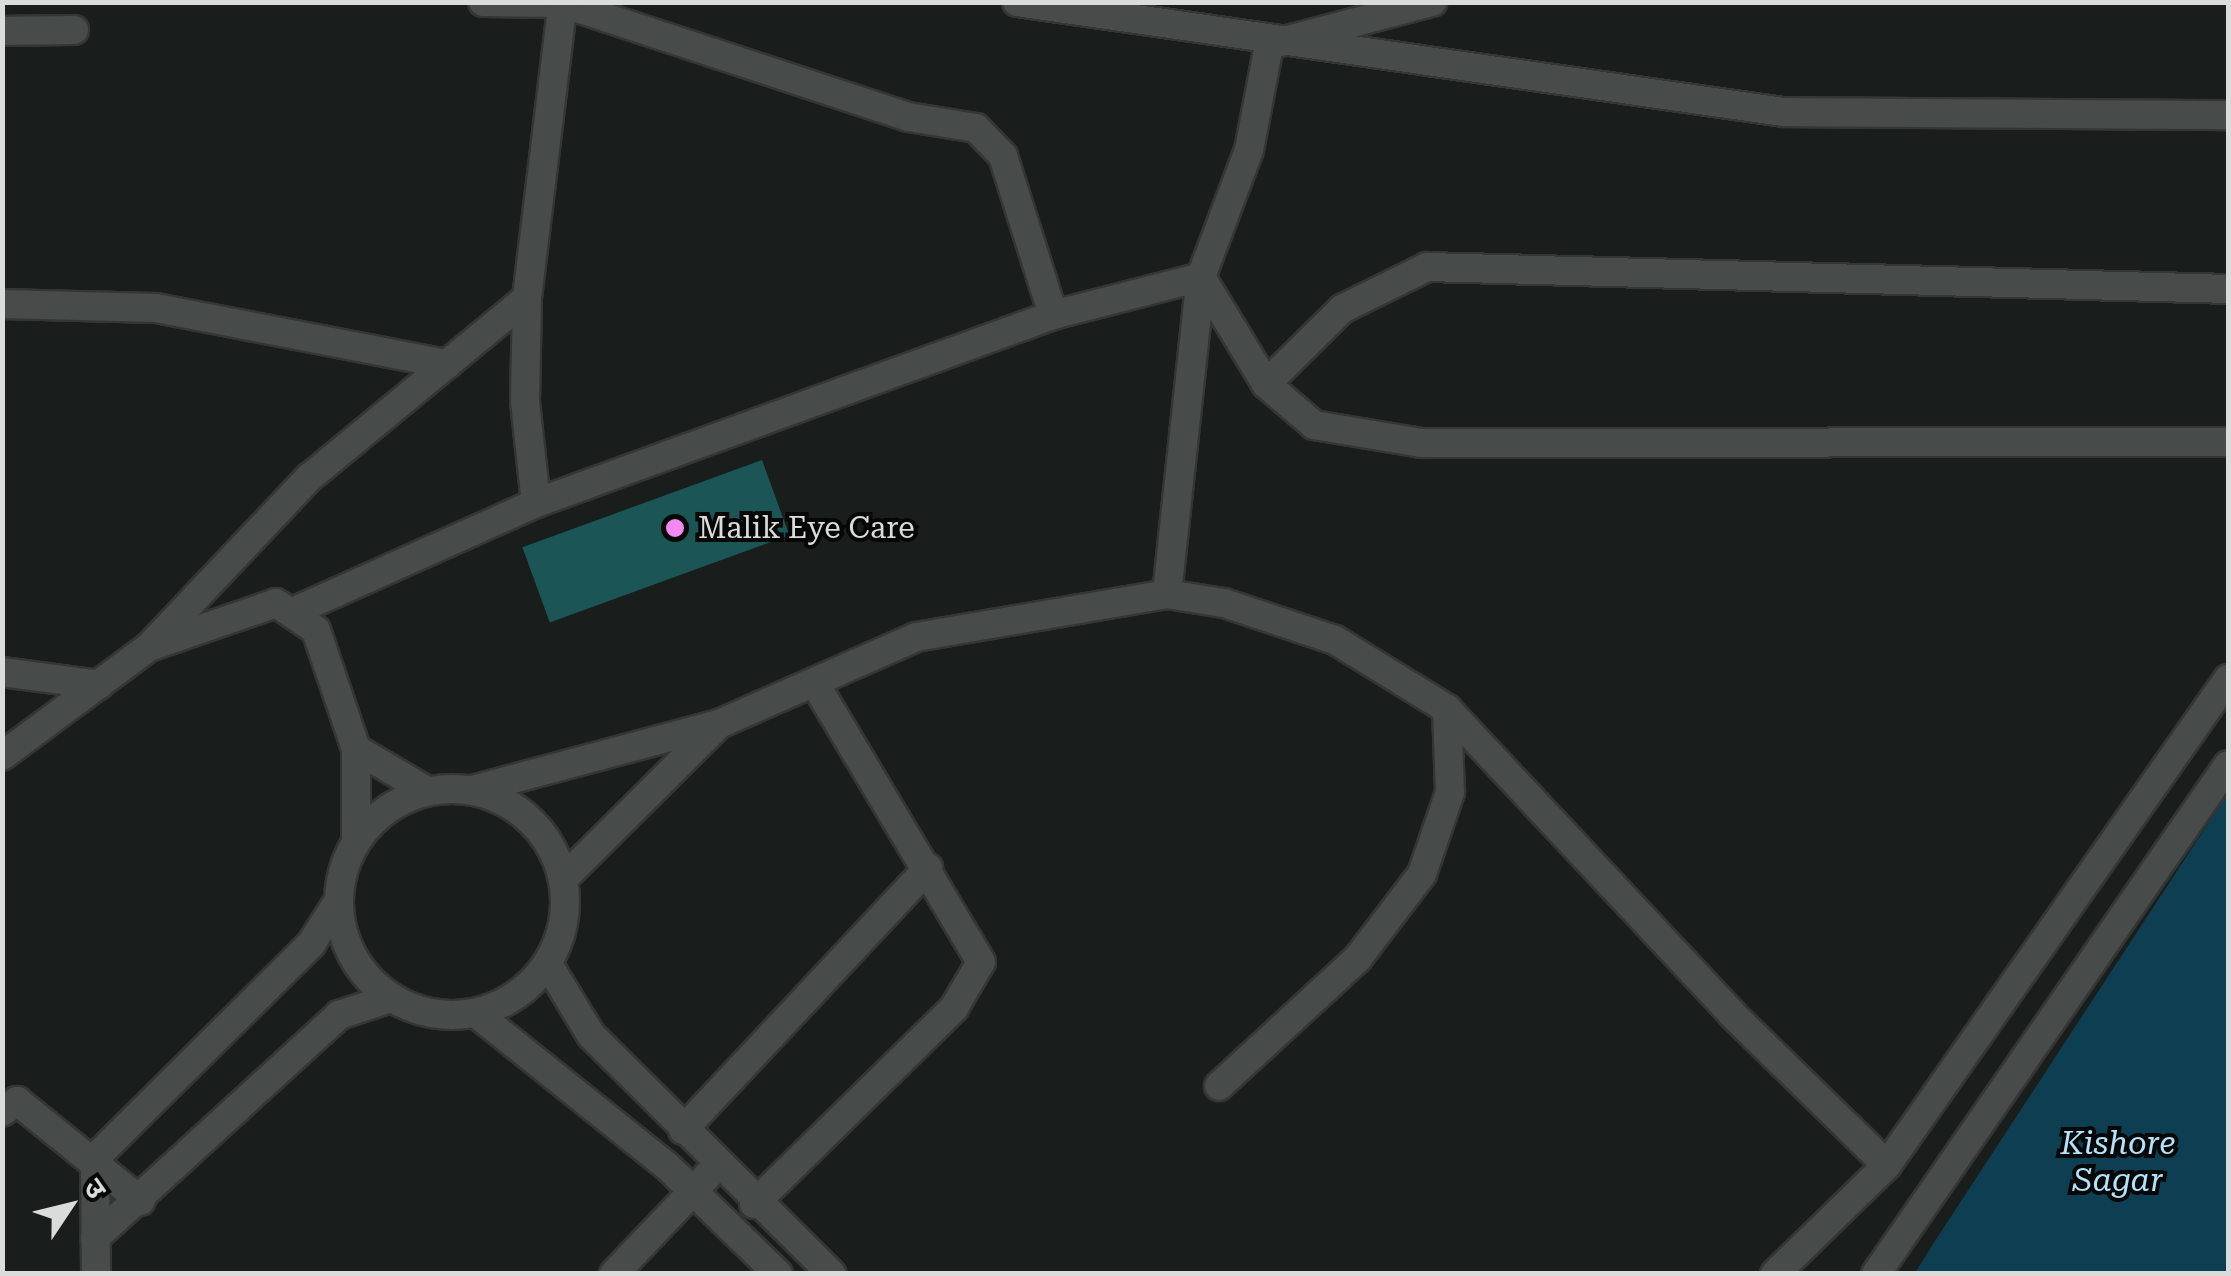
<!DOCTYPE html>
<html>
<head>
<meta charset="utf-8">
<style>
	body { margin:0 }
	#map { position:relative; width:2231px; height:1276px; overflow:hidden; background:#191d1b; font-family:"Roboto Serif","Noto Sans Devanagari",serif }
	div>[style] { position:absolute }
	.water>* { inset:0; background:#0e3e51 }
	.building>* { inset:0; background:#1b5555; transform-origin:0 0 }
	.roads { filter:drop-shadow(2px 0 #343635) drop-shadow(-2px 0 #343635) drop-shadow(0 2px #343635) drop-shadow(0 -2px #343635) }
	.minor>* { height:28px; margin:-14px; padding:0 14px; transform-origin:14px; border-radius:14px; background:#474b49 }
	.tertiary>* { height:28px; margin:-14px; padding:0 14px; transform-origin:14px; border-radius:14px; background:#474b49 }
	.tertiary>.ring { margin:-14px; padding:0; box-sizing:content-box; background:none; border:28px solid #474b49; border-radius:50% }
	.dots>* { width:28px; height:28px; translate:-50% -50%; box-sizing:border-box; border:5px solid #060706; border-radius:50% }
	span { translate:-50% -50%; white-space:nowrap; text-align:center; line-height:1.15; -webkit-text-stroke:8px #060706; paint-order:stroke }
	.poi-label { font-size:30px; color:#d9dcda }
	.left { translate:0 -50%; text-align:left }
	.water-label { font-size:32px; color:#b1e4fc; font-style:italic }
	.frame { position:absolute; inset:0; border:5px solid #d9dcda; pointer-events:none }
	.north { position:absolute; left:20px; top:1156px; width:100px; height:100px; -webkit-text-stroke:8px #060706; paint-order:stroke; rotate:55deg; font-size:28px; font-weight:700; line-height:40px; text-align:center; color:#d9dcda }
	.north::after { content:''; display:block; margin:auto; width:35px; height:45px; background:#d9dcda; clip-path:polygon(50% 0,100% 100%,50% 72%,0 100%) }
</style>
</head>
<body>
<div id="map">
	<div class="water">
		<i style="clip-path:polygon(2228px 793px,2228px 1273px,1915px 1273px,1933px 1244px)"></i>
	</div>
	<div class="building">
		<i style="left:762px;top:460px;width:80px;height:255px;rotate:70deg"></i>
	</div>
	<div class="roads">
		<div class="minor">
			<i style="left:483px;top:2px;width:79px;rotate:0.7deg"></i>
			<i style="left:562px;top:3px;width:364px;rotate:18.2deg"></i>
			<i style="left:908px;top:117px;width:69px;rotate:9.2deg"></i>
			<i style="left:976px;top:128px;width:39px;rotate:46deg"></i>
			<i style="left:1003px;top:156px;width:167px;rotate:72.5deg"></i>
			<i style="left:1017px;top:2px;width:774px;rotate:8.17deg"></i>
			<i style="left:1783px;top:112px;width:445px;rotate:0.4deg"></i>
			<i style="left:2px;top:31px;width:72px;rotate:-0.8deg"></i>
			<i style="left:1201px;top:277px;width:125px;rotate:58.7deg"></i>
			<i style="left:1266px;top:384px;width:63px;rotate:40.5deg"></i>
			<i style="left:1314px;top:425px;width:109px;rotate:9.5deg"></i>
			<i style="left:1421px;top:443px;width:807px;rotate:-0.07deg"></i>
			<i style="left:2px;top:304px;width:154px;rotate:1.5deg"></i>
			<i style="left:156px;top:308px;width:297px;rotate:10.9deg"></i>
			<i style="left:1266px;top:384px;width:107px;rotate:-44.6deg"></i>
			<i style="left:1342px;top:309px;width:95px;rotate:-26.3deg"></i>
			<i style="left:1427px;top:267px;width:801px;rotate:1.57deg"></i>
			<i style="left:536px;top:503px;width:102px;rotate:-96.2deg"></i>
			<i style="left:525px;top:402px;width:104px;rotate:-88.9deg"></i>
			<i style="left:527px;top:298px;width:298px;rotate:-83.1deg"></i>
			<i style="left:1167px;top:594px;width:319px;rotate:-83.9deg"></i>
			<i style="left:297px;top:610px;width:262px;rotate:-24.1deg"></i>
			<i style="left:536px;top:503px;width:550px;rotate:-19.98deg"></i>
			<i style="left:1053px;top:315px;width:153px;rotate:-14.4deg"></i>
			<i style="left:1201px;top:277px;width:136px;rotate:-69.3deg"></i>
			<i style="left:1249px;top:150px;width:107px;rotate:-79.2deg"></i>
			<i style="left:1269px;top:45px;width:169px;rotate:-14.8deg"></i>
			<i style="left:149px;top:647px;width:234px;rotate:-46.6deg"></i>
			<i style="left:310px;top:477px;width:281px;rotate:-39.5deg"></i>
			<i style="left:2px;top:672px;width:98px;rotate:7.6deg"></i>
			<i style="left:472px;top:790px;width:256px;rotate:-15deg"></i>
			<i style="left:719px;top:724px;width:215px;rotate:-23.8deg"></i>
			<i style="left:916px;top:637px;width:255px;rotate:-9.7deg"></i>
			<i style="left:1167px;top:594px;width:58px;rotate:9deg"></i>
			<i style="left:1224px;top:603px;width:117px;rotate:18.4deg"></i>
			<i style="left:1335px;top:640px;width:132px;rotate:31.6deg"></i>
			<i style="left:1447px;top:709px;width:417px;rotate:46.9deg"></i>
			<i style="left:1732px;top:1014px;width:216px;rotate:44.3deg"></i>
			<i style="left:563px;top:879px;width:213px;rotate:-44.8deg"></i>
			<i style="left:1219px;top:1086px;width:189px;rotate:-42.6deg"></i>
			<i style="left:1358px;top:958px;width:106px;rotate:-52.7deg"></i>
			<i style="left:1422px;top:874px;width:87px;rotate:-71.1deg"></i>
			<i style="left:1450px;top:792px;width:83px;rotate:-92.1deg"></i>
			<i style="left:2px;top:1112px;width:19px;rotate:-36deg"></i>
			<i style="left:17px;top:1101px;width:159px;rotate:38.9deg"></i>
			<i style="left:683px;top:1130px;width:359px;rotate:-46.9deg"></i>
			<i style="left:754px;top:1204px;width:280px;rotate:-44.4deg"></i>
			<i style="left:954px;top:1008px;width:53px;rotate:-59.6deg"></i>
			<i style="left:981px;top:962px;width:326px;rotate:-120.8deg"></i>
			<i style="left:95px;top:1238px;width:331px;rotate:-42.4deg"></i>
			<i style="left:339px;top:1015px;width:55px;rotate:-18.1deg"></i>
			<i style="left:96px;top:1274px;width:116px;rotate:-90.5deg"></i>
			<i style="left:95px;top:1158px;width:304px;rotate:-44.7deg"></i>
			<i style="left:311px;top:944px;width:50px;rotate:-57.3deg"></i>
			<i style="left:614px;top:1274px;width:149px;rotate:-46.4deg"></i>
		</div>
		<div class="tertiary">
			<i style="left:356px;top:749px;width:82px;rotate:30.6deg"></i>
			<i style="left:2px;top:756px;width:183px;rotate:-36.6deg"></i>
			<i style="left:149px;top:647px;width:134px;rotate:-19.1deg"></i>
			<i style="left:276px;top:603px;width:48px;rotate:34deg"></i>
			<i style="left:316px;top:630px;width:126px;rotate:71.4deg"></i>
			<i style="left:356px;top:749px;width:92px;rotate:90deg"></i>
			<i class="ring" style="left:339px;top:789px;width:198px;height:198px"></i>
			<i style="left:548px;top:964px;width:83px;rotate:58.8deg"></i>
			<i style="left:591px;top:1035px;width:339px;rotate:44.8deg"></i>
			<i style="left:477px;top:1014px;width:243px;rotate:38.7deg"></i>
			<i style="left:667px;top:1166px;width:155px;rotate:44.2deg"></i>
			<i style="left:1775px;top:1274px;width:156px;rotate:-44.2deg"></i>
			<i style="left:1887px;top:1165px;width:594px;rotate:-54.94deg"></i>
			<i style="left:1876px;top:1274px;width:619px;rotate:-55.33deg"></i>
		</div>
	</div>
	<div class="dots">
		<i style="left:675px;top:528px;background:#f28af2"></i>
	</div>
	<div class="poi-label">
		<span class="left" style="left:698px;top:528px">Malik Eye Care</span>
	</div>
	<div class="water-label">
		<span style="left:2118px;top:1162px">Kishore<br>Sagar</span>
	</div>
	<div class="frame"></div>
	<div class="north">उ</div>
</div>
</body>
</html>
